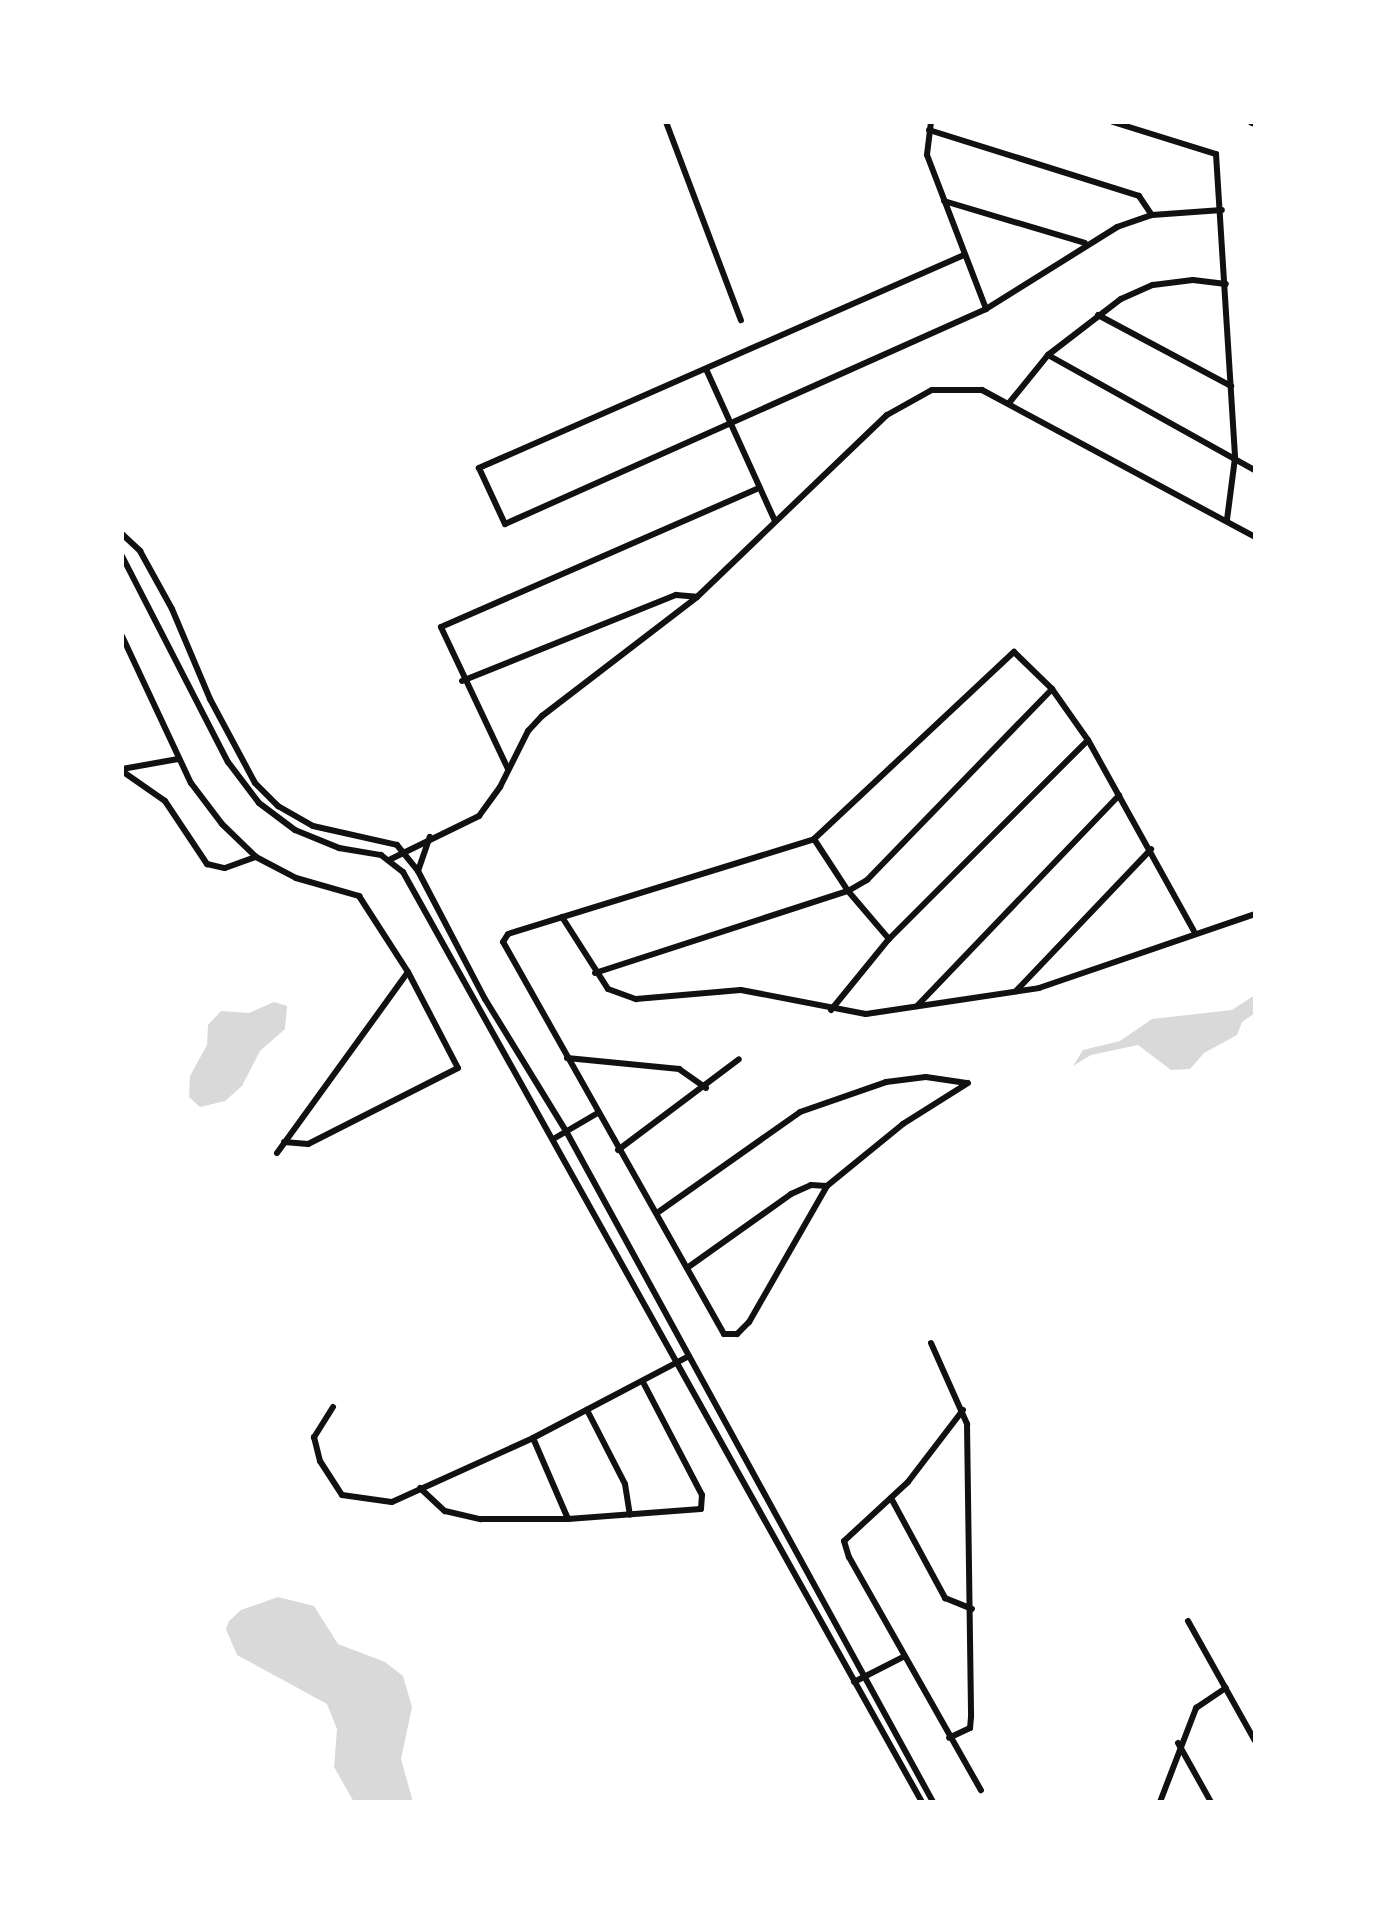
<!DOCTYPE html>
<html>
<head>
<meta charset="utf-8">
<style>
	body { margin:0 }
	#map { position:relative; width:1377px; height:1924px; overflow:hidden; background:#fff; font-family:"Noto Sans",sans-serif }
	div>[style] { position:absolute }
	.water>* { inset:0; background:#d9d9d9 }
	.minor>* { height:6px; margin:-3px; padding:0 3px; transform-origin:3px; border-radius:3px; background:#111 }
	.secondary>* { height:8px; margin:-4px; padding:0 4px; transform-origin:4px; border-radius:4px; background:#111 }
	span { translate:-50% -50%; white-space:nowrap; text-align:center; line-height:1.15; -webkit-text-stroke:6px #fff; paint-order:stroke }
	.frame { position:absolute; inset:0; border:124px solid #fff; pointer-events:none }
</style>
</head>
<body>
<div id="map">
	<div class="water">
		<i style="clip-path:polygon(1255px 995px,1255px 1013px,1242px 1022px,1237px 1035px,1204px 1053px,1190px 1069px,1171px 1070px,1138px 1045px,1091px 1055px,1073px 1066px,1083px 1050px,1120px 1041px,1152px 1019px,1232px 1010px)"></i>
		<i style="clip-path:polygon(274px 1002px,287px 1006px,285px 1029px,260px 1051px,242px 1086px,225px 1101px,200px 1107px,189px 1097px,190px 1076px,207px 1045px,208px 1025px,221px 1011px,249px 1013px)"></i>
		<i style="clip-path:polygon(278px 1597px,314px 1606px,338px 1644px,385px 1662px,403px 1676px,412px 1707px,401px 1759px,413px 1802px,354px 1802px,334px 1767px,337px 1729px,327px 1704px,237px 1655px,226px 1629px,229px 1621px,241px 1610px)"></i>
	</div>
	<div class="minor">
		<i style="left:666px;top:122px;width:212px;rotate:69.3deg"></i>
		<i style="left:931px;top:122px;width:33px;rotate:97deg"></i>
		<i style="left:927px;top:155px;width:165px;rotate:69deg"></i>
		<i style="left:1113px;top:122px;width:108px;rotate:17.3deg"></i>
		<i style="left:1216px;top:154px;width:305px;rotate:86.4deg"></i>
		<i style="left:1235px;top:458px;width:63px;rotate:97.4deg"></i>
		<i style="left:929px;top:130px;width:220px;rotate:17.4deg"></i>
		<i style="left:1139px;top:196px;width:23px;rotate:56deg"></i>
		<i style="left:944px;top:201px;width:147px;rotate:16.6deg"></i>
		<i style="left:964px;top:255px;width:530px;rotate:156.29deg"></i>
		<i style="left:479px;top:468px;width:62px;rotate:65.1deg"></i>
		<i style="left:505px;top:524px;width:527px;rotate:-24.08deg"></i>
		<i style="left:986px;top:309px;width:155px;rotate:-32deg"></i>
		<i style="left:1117px;top:227px;width:37px;rotate:-19deg"></i>
		<i style="left:1152px;top:215px;width:70px;rotate:-4.1deg"></i>
		<i style="left:1098px;top:315px;width:151px;rotate:28.1deg"></i>
		<i style="left:1048px;top:355px;width:237px;rotate:29.1deg"></i>
		<i style="left:706px;top:369px;width:167px;rotate:65.6deg"></i>
		<i style="left:1009px;top:403px;width:62px;rotate:-50.9deg"></i>
		<i style="left:1048px;top:355px;width:92px;rotate:-37.5deg"></i>
		<i style="left:1121px;top:299px;width:35px;rotate:-24deg"></i>
		<i style="left:1153px;top:285px;width:40px;rotate:-7.1deg"></i>
		<i style="left:1193px;top:280px;width:33px;rotate:7deg"></i>
		<i style="left:122px;top:534px;width:25px;rotate:43deg"></i>
		<i style="left:140px;top:551px;width:66px;rotate:61.1deg"></i>
		<i style="left:172px;top:609px;width:98px;rotate:67.1deg"></i>
		<i style="left:210px;top:699px;width:95px;rotate:61.8deg"></i>
		<i style="left:255px;top:783px;width:33px;rotate:45deg"></i>
		<i style="left:278px;top:806px;width:40px;rotate:29.7deg"></i>
		<i style="left:313px;top:826px;width:86px;rotate:12.7deg"></i>
		<i style="left:397px;top:845px;width:33px;rotate:51deg"></i>
		<i style="left:418px;top:871px;width:144px;rotate:62.4deg"></i>
		<i style="left:485px;top:999px;width:155px;rotate:58.5deg"></i>
		<i style="left:566px;top:1131px;width:765px;rotate:61.32deg"></i>
		<i style="left:122px;top:556px;width:232px;rotate:62.8deg"></i>
		<i style="left:228px;top:762px;width:51px;rotate:52.9deg"></i>
		<i style="left:259px;top:803px;width:45px;rotate:36.9deg"></i>
		<i style="left:295px;top:830px;width:48px;rotate:22.2deg"></i>
		<i style="left:339px;top:848px;width:43px;rotate:9.5deg"></i>
		<i style="left:381px;top:855px;width:28px;rotate:38deg"></i>
		<i style="left:403px;top:872px;width:1065px;rotate:60.84deg"></i>
		<i style="left:122px;top:636px;width:162px;rotate:64.9deg"></i>
		<i style="left:191px;top:783px;width:51px;rotate:52.9deg"></i>
		<i style="left:222px;top:824px;width:47px;rotate:44.1deg"></i>
		<i style="left:256px;top:857px;width:45px;rotate:27.7deg"></i>
		<i style="left:296px;top:878px;width:66px;rotate:15.9deg"></i>
		<i style="left:359px;top:896px;width:90px;rotate:57.2deg"></i>
		<i style="left:408px;top:972px;width:108px;rotate:62.5deg"></i>
		<i style="left:458px;top:1068px;width:168px;rotate:153.1deg"></i>
		<i style="left:308px;top:1144px;width:24px;rotate:-175deg"></i>
		<i style="left:462px;top:681px;width:231px;rotate:-21.9deg"></i>
		<i style="left:676px;top:595px;width:21px;rotate:5deg"></i>
		<i style="left:122px;top:769px;width:57px;rotate:-10.1deg"></i>
		<i style="left:508px;top:769px;width:157px;rotate:-115.3deg"></i>
		<i style="left:441px;top:627px;width:347px;rotate:-23.6deg"></i>
		<i style="left:122px;top:771px;width:52px;rotate:34.9deg"></i>
		<i style="left:165px;top:801px;width:76px;rotate:56.3deg"></i>
		<i style="left:207px;top:864px;width:18px;rotate:13deg"></i>
		<i style="left:225px;top:868px;width:33px;rotate:-20deg"></i>
		<i style="left:814px;top:839px;width:62px;rotate:56.8deg"></i>
		<i style="left:848px;top:891px;width:63px;rotate:49.5deg"></i>
		<i style="left:391px;top:859px;width:98px;rotate:-26deg"></i>
		<i style="left:479px;top:816px;width:36px;rotate:-54deg"></i>
		<i style="left:500px;top:787px;width:63px;rotate:-63.4deg"></i>
		<i style="left:528px;top:731px;width:21px;rotate:-47deg"></i>
		<i style="left:542px;top:716px;width:195px;rotate:-37.5deg"></i>
		<i style="left:697px;top:597px;width:263px;rotate:-43.8deg"></i>
		<i style="left:887px;top:415px;width:51px;rotate:-29.1deg"></i>
		<i style="left:932px;top:390px;width:50px"></i>
		<i style="left:982px;top:390px;width:310px;rotate:28.3deg"></i>
		<i style="left:418px;top:871px;width:36px;rotate:-71deg"></i>
		<i style="left:562px;top:917px;width:85px;rotate:57.4deg"></i>
		<i style="left:608px;top:989px;width:30px;rotate:20deg"></i>
		<i style="left:636px;top:999px;width:105px;rotate:-4.9deg"></i>
		<i style="left:741px;top:990px;width:127px;rotate:10.9deg"></i>
		<i style="left:866px;top:1014px;width:175px;rotate:-8.5deg"></i>
		<i style="left:1039px;top:988px;width:228px;rotate:-18.9deg"></i>
		<i style="left:595px;top:973px;width:266px;rotate:-18deg"></i>
		<i style="left:848px;top:891px;width:22px;rotate:-30deg"></i>
		<i style="left:867px;top:880px;width:266px;rotate:-45.9deg"></i>
		<i style="left:1016px;top:991px;width:196px;rotate:-46.4deg"></i>
		<i style="left:917px;top:1006px;width:292px;rotate:-46.2deg"></i>
		<i style="left:831px;top:1010px;width:92px;rotate:-50.8deg"></i>
		<i style="left:889px;top:939px;width:281px;rotate:-45deg"></i>
		<i style="left:567px;top:1058px;width:113px;rotate:5.6deg"></i>
		<i style="left:679px;top:1069px;width:33px;rotate:35deg"></i>
		<i style="left:968px;top:1083px;width:77px;rotate:147.8deg"></i>
		<i style="left:903px;top:1124px;width:98px;rotate:140.8deg"></i>
		<i style="left:827px;top:1186px;width:157px;rotate:119.8deg"></i>
		<i style="left:749px;top:1322px;width:17px;rotate:135deg"></i>
		<i style="left:737px;top:1334px;width:13px;rotate:180deg"></i>
		<i style="left:724px;top:1334px;width:450px;rotate:-119.4deg"></i>
		<i style="left:503px;top:942px;width:9px;rotate:-58deg"></i>
		<i style="left:508px;top:934px;width:320px;rotate:-17.2deg"></i>
		<i style="left:814px;top:839px;width:274px;rotate:-43.1deg"></i>
		<i style="left:1014px;top:652px;width:53px;rotate:44.2deg"></i>
		<i style="left:1052px;top:689px;width:62px;rotate:54.8deg"></i>
		<i style="left:1088px;top:740px;width:218px;rotate:61deg"></i>
		<i style="left:555px;top:1138px;width:48px;rotate:-30.3deg"></i>
		<i style="left:618px;top:1150px;width:151px;rotate:-36.9deg"></i>
		<i style="left:277px;top:1153px;width:223px;rotate:-54.1deg"></i>
		<i style="left:657px;top:1213px;width:175px;rotate:-35.2deg"></i>
		<i style="left:800px;top:1112px;width:91px;rotate:-19.2deg"></i>
		<i style="left:886px;top:1082px;width:40px;rotate:-7.1deg"></i>
		<i style="left:926px;top:1077px;width:41px;rotate:8.3deg"></i>
		<i style="left:687px;top:1268px;width:128px;rotate:-35.4deg"></i>
		<i style="left:791px;top:1194px;width:22px;rotate:-24deg"></i>
		<i style="left:811px;top:1185px;width:16px;rotate:4deg"></i>
		<i style="left:931px;top:1343px;width:89px;rotate:66deg"></i>
		<i style="left:967px;top:1424px;width:293px;rotate:89.2deg"></i>
		<i style="left:971px;top:1717px;width:11px;rotate:95deg"></i>
		<i style="left:970px;top:1728px;width:23px;rotate:155deg"></i>
		<i style="left:333px;top:1407px;width:36px;rotate:122deg"></i>
		<i style="left:314px;top:1437px;width:25px;rotate:76deg"></i>
		<i style="left:320px;top:1461px;width:40px;rotate:57.1deg"></i>
		<i style="left:342px;top:1495px;width:50px;rotate:8deg"></i>
		<i style="left:392px;top:1502px;width:155px;rotate:-24.4deg"></i>
		<i style="left:533px;top:1438px;width:176px;rotate:-27.7deg"></i>
		<i style="left:587px;top:1410px;width:83px;rotate:62.8deg"></i>
		<i style="left:625px;top:1484px;width:31px;rotate:81deg"></i>
		<i style="left:963px;top:1410px;width:91px;rotate:127.4deg"></i>
		<i style="left:908px;top:1482px;width:87px;rotate:137.3deg"></i>
		<i style="left:844px;top:1541px;width:17px;rotate:73deg"></i>
		<i style="left:849px;top:1557px;width:268px;rotate:60.5deg"></i>
		<i style="left:533px;top:1438px;width:88px;rotate:66.6deg"></i>
		<i style="left:420px;top:1488px;width:34px;rotate:43deg"></i>
		<i style="left:445px;top:1511px;width:37px;rotate:13deg"></i>
		<i style="left:481px;top:1519px;width:87px"></i>
		<i style="left:568px;top:1519px;width:133px;rotate:-4.3deg"></i>
		<i style="left:701px;top:1509px;width:14px;rotate:-86deg"></i>
		<i style="left:702px;top:1495px;width:125px;rotate:-117.6deg"></i>
		<i style="left:891px;top:1498px;width:114px;rotate:61.6deg"></i>
		<i style="left:945px;top:1598px;width:29px;rotate:22deg"></i>
		<i style="left:1188px;top:1621px;width:137px;rotate:60.8deg"></i>
		<i style="left:854px;top:1682px;width:57px;rotate:-27deg"></i>
		<i style="left:1178px;top:1743px;width:68px;rotate:60.8deg"></i>
		<i style="left:1160px;top:1802px;width:101px;rotate:-69deg"></i>
		<i style="left:1196px;top:1708px;width:36px;rotate:-34deg"></i>
	</div>
	<div class="secondary">
		<i style="left:1252px;top:122px;width:3px;rotate:18deg"></i>
	</div>
	<div class="frame"></div>
</div>
</body>
</html>
